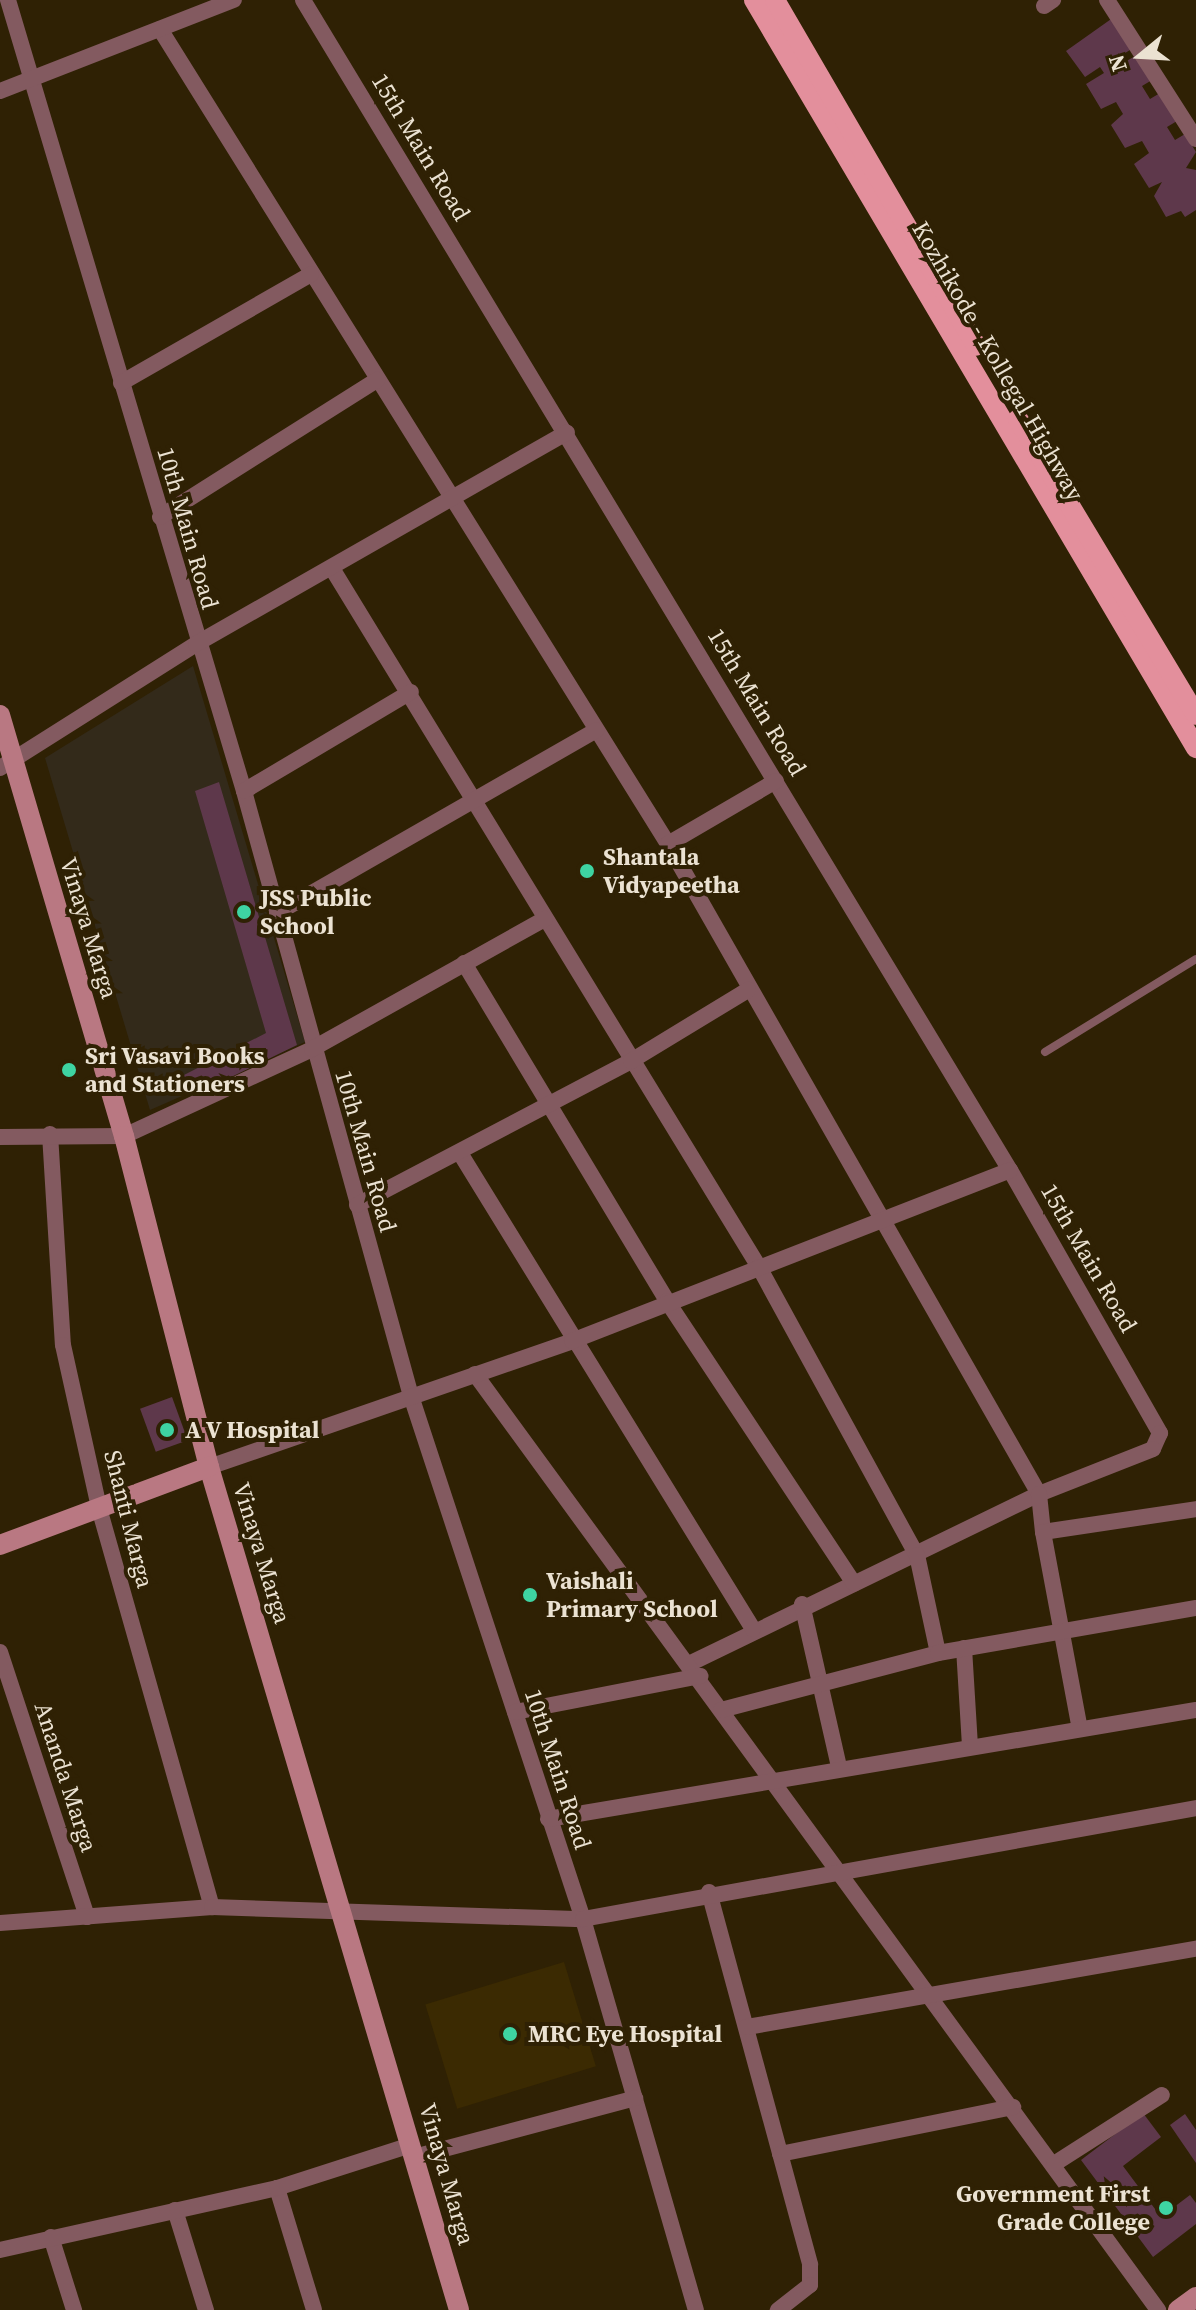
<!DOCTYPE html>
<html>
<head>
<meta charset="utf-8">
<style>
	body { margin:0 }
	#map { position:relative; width:1196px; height:2310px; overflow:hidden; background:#2f2104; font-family:"Source Serif 4",serif }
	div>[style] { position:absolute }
	.built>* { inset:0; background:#3b2a02; transform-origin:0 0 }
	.education>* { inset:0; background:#332a1a }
	.building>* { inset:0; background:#5e384b; transform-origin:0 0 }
	.lane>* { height:8px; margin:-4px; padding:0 4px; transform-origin:4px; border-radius:4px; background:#835a60 }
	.street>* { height:16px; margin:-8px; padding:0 8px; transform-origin:8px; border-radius:8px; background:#835a60 }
	.secondary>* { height:20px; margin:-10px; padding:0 10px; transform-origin:10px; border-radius:10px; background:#b97882 }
	.primary>* { height:20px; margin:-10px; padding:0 10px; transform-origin:10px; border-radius:10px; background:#e38f9c }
	.dots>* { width:22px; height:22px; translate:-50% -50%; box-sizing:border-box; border:4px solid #2f2104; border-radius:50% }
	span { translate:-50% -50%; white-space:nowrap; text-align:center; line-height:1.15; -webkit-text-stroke:8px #2f2104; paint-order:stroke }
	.street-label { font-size:24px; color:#ebe2d2 }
	.poi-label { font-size:24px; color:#ebe2d2; font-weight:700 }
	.left { translate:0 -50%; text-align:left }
	.right { translate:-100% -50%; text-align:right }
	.north { position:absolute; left:1100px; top:16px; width:80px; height:80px; -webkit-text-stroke:6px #2f2104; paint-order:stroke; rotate:252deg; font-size:22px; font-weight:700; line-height:32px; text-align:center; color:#ebe2d2 }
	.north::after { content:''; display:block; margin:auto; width:28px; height:36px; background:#ebe2d2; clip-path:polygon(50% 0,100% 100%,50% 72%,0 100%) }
</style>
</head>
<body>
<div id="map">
	<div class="built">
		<i style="left:564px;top:1962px;width:109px;height:145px;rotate:73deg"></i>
	</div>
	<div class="education">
		<i style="clip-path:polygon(193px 666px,305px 1042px,150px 1110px,45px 758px)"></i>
	</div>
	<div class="building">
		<i style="clip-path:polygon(1114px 17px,1133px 48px,1119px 57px,1123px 63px,1137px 55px,1152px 80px,1142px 86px,1150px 99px,1160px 93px,1177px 121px,1167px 127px,1175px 140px,1185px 134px,1196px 152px,1186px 168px,1196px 170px,1196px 210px,1185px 217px,1181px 211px,1166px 217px,1154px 196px,1162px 182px,1149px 188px,1134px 164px,1149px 153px,1142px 141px,1125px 148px,1111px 125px,1123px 114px,1116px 102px,1101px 109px,1086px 84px,1104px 73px,1100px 67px,1085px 77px,1066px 51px)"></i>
		<i style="clip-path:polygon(219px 782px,297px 1045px,192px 1096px,184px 1075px,266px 1033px,195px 791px)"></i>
		<i style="left:172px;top:1397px;width:46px;height:34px;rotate:70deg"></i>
		<i style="clip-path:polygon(1143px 2113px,1161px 2137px,1123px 2166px,1161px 2217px,1190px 2195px,1196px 2203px,1196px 2224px,1153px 2257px,1081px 2160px)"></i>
		<i style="clip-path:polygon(1185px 2114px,1196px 2130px,1196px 2163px,1170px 2125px)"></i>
	</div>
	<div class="lane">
		<i style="left:1045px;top:1052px;width:177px;rotate:-31.6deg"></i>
	</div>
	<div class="street">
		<i style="left:8px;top:0;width:825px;rotate:73.39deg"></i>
		<i style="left:244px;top:791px;width:628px;rotate:74.57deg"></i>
		<i style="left:411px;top:1396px;width:551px;rotate:71.8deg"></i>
		<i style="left:583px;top:1919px;width:407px;rotate:73.9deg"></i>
		<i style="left:303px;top:0;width:1367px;rotate:58.86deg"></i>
		<i style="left:1010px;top:1170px;width:303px;rotate:60.3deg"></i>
		<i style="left:1160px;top:1433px;width:17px;rotate:114deg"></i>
		<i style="left:1153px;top:1449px;width:123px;rotate:158.5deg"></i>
		<i style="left:1039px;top:1494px;width:387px;rotate:154.1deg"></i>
		<i style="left:1107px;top:0;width:165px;rotate:57.4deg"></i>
		<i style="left:1044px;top:6px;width:11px;rotate:-34deg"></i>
		<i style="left:160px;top:29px;width:960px;rotate:58.06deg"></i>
		<i style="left:668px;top:844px;width:748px;rotate:60.28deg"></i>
		<i style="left:1039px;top:1494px;width:38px;rotate:84deg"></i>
		<i style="left:1043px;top:1532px;width:155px;rotate:-8.5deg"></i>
		<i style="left:0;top:91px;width:251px;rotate:-21.3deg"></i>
		<i style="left:121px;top:383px;width:219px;rotate:-29.8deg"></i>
		<i style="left:160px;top:517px;width:257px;rotate:-32.3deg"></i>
		<i style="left:333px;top:570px;width:817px;rotate:58.57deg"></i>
		<i style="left:759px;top:1267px;width:328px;rotate:61.3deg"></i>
		<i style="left:917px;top:1555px;width:100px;rotate:77.9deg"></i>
		<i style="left:0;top:768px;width:232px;rotate:-32.3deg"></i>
		<i style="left:196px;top:644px;width:427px;rotate:-29.7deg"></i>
		<i style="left:244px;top:791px;width:194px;rotate:-30.7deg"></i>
		<i style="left:668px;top:844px;width:125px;rotate:-30.3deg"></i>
		<i style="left:277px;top:913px;width:368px;rotate:-29.8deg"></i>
		<i style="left:464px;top:963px;width:394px;rotate:59deg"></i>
		<i style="left:667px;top:1301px;width:339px;rotate:56.5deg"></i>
		<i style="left:50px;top:1134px;width:211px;rotate:86.5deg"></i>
		<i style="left:63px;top:1345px;width:167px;rotate:77.5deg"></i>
		<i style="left:99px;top:1508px;width:415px;rotate:74.2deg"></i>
		<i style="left:0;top:1137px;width:124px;rotate:-0.5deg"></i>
		<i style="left:124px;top:1136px;width:207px;rotate:-24.8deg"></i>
		<i style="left:312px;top:1049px;width:267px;rotate:-29.2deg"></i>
		<i style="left:460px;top:1153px;width:559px;rotate:58.39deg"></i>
		<i style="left:357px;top:1205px;width:310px;rotate:-27.7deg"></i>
		<i style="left:631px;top:1061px;width:137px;rotate:-31.3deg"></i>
		<i style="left:475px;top:1374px;width:1159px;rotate:53.88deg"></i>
		<i style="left:209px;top:1467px;width:384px;rotate:-19.1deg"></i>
		<i style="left:572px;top:1341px;width:470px;rotate:-21.3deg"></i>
		<i style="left:1043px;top:1532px;width:200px;rotate:79.4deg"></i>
		<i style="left:802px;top:1604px;width:167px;rotate:77.2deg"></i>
		<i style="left:964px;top:1648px;width:98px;rotate:86.5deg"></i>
		<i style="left:0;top:1652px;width:279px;rotate:71.8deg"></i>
		<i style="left:721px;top:1710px;width:224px;rotate:-14.7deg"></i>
		<i style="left:938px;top:1653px;width:262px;rotate:-9.9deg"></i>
		<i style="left:515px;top:1712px;width:189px;rotate:-11deg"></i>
		<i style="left:548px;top:1819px;width:657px;rotate:-9.55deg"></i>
		<i style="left:709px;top:1892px;width:386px;rotate:74.8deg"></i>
		<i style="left:810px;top:2265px;width:20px;rotate:90deg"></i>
		<i style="left:810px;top:2285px;width:41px;rotate:142deg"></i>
		<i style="left:0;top:1923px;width:213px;rotate:-4.3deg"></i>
		<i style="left:212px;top:1907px;width:371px;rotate:1.9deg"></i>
		<i style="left:583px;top:1919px;width:623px;rotate:-10.26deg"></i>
		<i style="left:747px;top:2027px;width:456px;rotate:-9.9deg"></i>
		<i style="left:780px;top:2154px;width:238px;rotate:-11.4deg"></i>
		<i style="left:414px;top:2157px;width:229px;rotate:-14.9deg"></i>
		<i style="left:1054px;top:2164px;width:128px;rotate:-32.6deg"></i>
		<i style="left:277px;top:2188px;width:127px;rotate:73.1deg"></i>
		<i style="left:175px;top:2210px;width:105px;rotate:72.8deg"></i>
		<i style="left:51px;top:2237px;width:77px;rotate:72.5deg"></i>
		<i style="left:0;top:2250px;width:284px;rotate:-12.6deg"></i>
		<i style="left:277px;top:2188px;width:141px;rotate:-17.8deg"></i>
	</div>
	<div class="secondary">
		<i style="left:0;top:715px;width:439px;rotate:73.6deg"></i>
		<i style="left:124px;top:1136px;width:342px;rotate:75.6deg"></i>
		<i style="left:209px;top:1467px;width:879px;rotate:73.48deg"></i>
		<i style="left:0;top:1545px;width:223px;rotate:-20.5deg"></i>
		<i style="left:1178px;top:2310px;width:22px;rotate:-36deg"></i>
	</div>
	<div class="primary">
		<i style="left:754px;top:0;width:869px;rotate:59.42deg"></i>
		<i style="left:775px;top:0;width:400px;rotate:59.8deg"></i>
		<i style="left:1018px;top:419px;width:345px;rotate:59deg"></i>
	</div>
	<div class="dots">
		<i style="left:587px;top:871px;background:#3ed4a2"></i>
		<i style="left:244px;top:912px;background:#3ed4a2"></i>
		<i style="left:69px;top:1070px;background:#3ed4a2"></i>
		<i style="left:167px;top:1430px;background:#3ed4a2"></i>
		<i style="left:530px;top:1595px;background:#3ed4a2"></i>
		<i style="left:510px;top:2034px;background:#3ed4a2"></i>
		<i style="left:1166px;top:2208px;background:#3ed4a2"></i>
	</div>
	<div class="street-label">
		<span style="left:421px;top:147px;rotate:59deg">15th Main Road</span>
		<span style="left:998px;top:361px;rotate:60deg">Kozhikode - Kollegal Highway</span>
		<span style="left:188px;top:528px;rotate:74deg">10th Main Road</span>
		<span style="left:757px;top:702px;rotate:59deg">15th Main Road</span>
		<span style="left:89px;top:928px;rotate:73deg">Vinaya Marga</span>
		<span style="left:366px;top:1151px;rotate:74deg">10th Main Road</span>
		<span style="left:1089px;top:1258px;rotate:60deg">15th Main Road</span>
		<span style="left:129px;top:1519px;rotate:76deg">Shanti Marga</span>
		<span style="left:262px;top:1553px;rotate:73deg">Vinaya Marga</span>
		<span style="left:558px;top:1769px;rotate:72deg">10th Main Road</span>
		<span style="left:66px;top:1777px;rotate:72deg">Ananda Marga</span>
		<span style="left:447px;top:2174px;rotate:74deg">Vinaya Marga</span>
	</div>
	<div class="poi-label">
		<span class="left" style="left:603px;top:871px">Shantala<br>Vidyapeetha</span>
		<span class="left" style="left:260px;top:912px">JSS Public<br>School</span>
		<span class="left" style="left:85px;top:1070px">Sri Vasavi Books<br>and Stationers</span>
		<span class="left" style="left:185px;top:1430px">A V Hospital</span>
		<span class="left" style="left:546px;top:1595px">Vaishali<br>Primary School</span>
		<span class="left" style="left:528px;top:2034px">MRC Eye Hospital</span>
		<span class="right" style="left:1150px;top:2208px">Government First<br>Grade College</span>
	</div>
	<div class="north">N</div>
</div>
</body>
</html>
